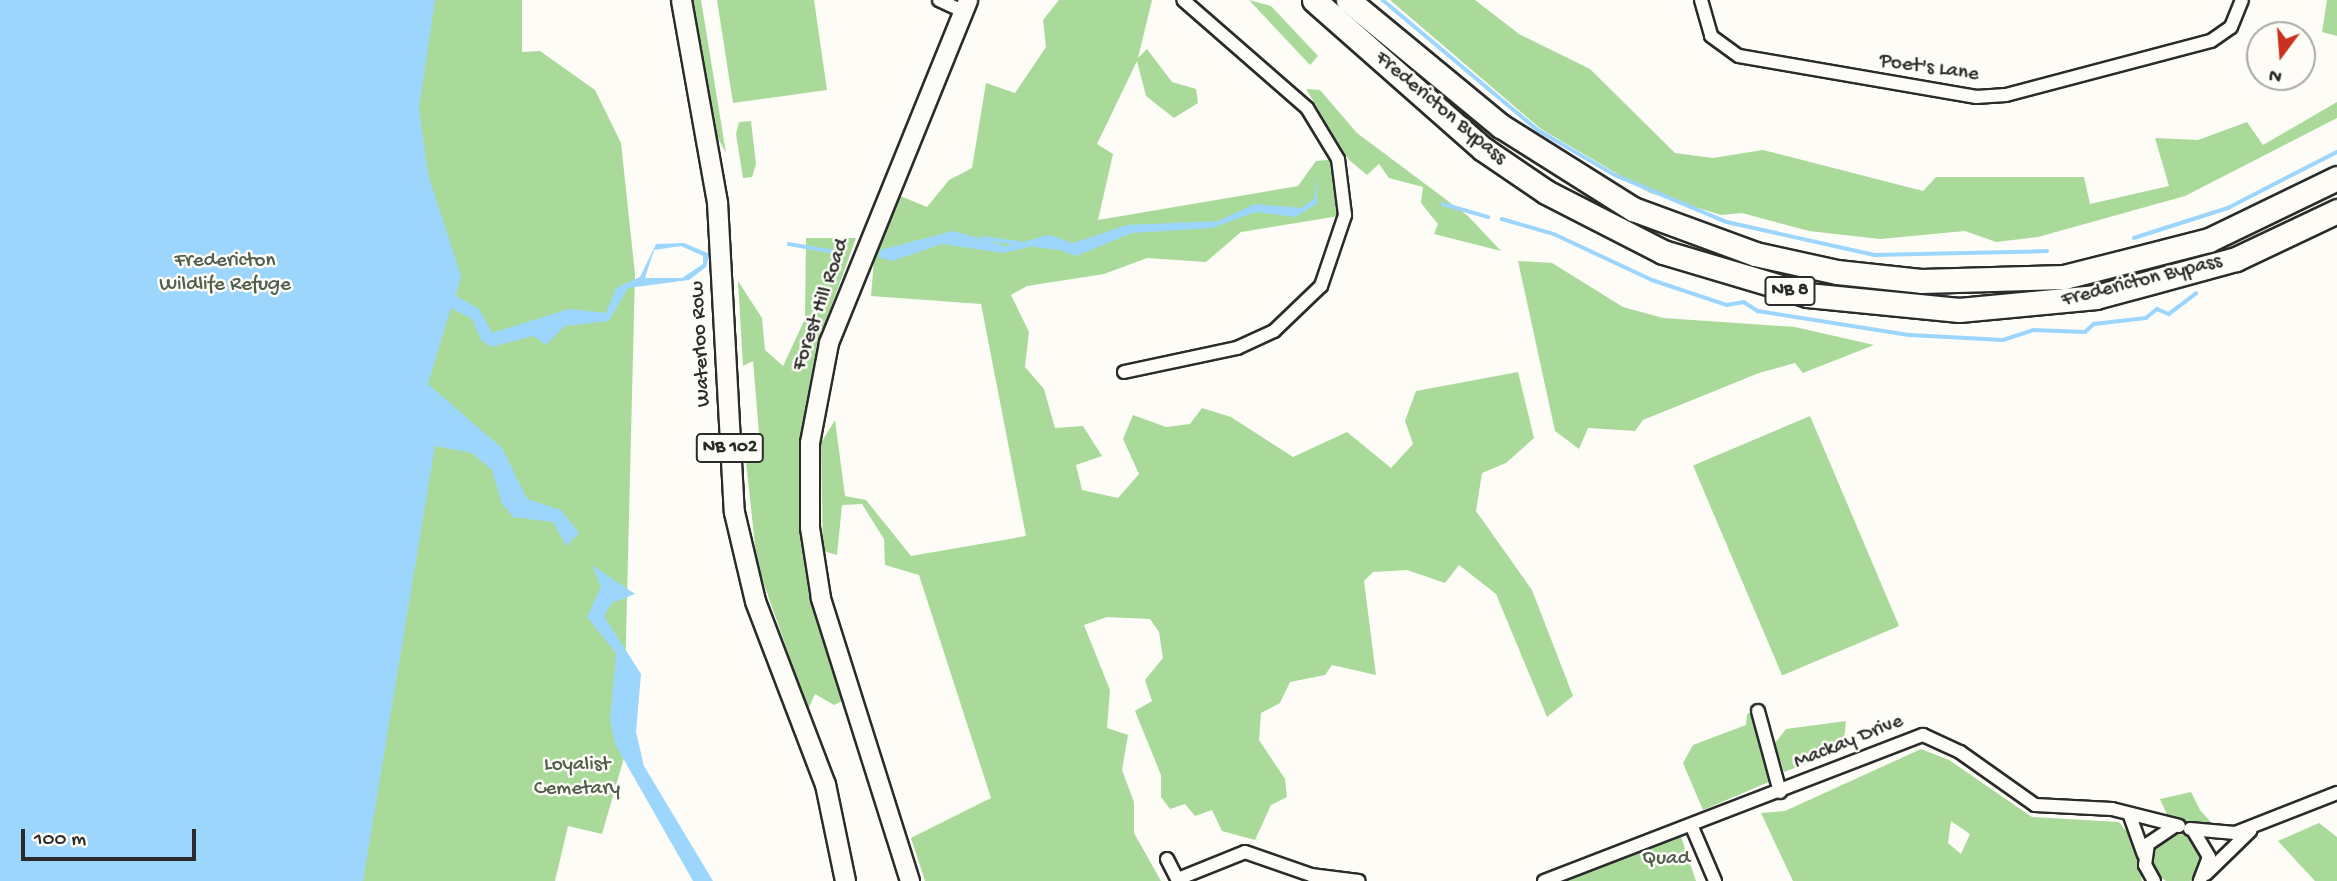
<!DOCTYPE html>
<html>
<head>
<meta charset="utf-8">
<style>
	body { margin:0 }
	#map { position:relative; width:2337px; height:881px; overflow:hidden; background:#fdfcf7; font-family:"Gochi Hand",sans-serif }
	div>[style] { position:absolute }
	.green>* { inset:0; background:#a9da9a; transform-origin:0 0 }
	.round { border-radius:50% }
	.water>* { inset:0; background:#9dd6fd }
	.stream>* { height:3.5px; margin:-1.75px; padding:0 1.75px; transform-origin:1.75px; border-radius:1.75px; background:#9dd6fd }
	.roads { filter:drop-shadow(2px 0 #2b2b2b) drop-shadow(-2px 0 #2b2b2b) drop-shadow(0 2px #2b2b2b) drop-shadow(0 -2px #2b2b2b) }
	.street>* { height:12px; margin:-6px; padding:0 6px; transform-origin:6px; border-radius:6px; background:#fdfcf7 }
	.secondary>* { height:18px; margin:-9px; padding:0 9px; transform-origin:9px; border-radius:9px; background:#fdfcf7 }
	.primary>* { height:19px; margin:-9.5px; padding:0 9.5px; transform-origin:9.5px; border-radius:9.5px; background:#fdfcf7 }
	.highway>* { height:23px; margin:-11.5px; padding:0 11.5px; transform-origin:11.5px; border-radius:11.5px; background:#fdfcf7 }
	span { translate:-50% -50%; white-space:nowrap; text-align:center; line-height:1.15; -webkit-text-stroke:5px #fdfcf7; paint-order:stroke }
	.shield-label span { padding:2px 5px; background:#fdfcf7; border:2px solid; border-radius:5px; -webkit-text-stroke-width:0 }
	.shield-label { font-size:19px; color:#2b2b2b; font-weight:700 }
	.street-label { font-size:21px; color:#2b2b2b }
	.park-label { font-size:21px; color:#51604c }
	.north { position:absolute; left:2246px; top:21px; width:70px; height:70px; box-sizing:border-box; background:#fdfcf7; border:2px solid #a9a8a5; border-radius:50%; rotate:196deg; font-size:19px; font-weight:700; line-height:28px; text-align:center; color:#2b2b2b }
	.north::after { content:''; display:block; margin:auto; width:24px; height:32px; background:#c8321e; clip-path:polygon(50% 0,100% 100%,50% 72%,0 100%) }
	.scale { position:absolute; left:21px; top:829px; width:175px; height:32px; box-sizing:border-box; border:4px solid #2b2b2b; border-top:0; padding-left:9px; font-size:21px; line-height:24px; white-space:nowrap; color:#2b2b2b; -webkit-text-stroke:5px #fdfcf7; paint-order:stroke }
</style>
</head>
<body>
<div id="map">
	<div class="green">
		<i style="clip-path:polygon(0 0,522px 0,522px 52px,540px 51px,595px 90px,621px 143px,635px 274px,624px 719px,630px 737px,602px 834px,568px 826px,555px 881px,0 881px)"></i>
		<i style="clip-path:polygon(691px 0,701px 0,726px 153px,718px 138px)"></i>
		<i style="clip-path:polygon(717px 0,814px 0,827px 90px,733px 103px)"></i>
		<i style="clip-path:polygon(1059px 0,1152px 0,1138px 58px,1147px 49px,1172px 82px,1196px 89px,1198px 103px,1174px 118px,1146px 96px,1137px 61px,1097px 144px,1113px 154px,1098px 220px,1298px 186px,1316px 161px,1338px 159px,1345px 215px,1241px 232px,1206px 262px,1147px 258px,1104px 274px,1027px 286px,1011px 295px,1029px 332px,1025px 367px,1044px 389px,1055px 428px,1083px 426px,1102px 456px,1076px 465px,1082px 490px,1118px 498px,1139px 474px,1123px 439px,1133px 415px,1166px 427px,1190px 424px,1202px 408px,1231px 417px,1293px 457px,1347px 432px,1391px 468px,1413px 444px,1405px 421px,1416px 391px,1518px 372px,1534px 438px,1506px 463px,1482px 473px,1476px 511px,1532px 590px,1573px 696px,1547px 717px,1496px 594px,1459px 565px,1445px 583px,1407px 570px,1373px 572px,1364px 581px,1376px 675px,1332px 665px,1325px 675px,1290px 682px,1280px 703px,1261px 713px,1259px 740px,1285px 779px,1287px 797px,1271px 805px,1255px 840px,1222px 831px,1212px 810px,1195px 816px,1185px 804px,1170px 809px,1161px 797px,1161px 775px,1135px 711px,1152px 701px,1145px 680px,1163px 658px,1159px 632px,1150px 619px,1107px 617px,1084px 625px,1110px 690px,1107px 728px,1128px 735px,1122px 770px,1134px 802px,1134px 833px,1161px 881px,925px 881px,911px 838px,991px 798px,919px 575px,885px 565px,884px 539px,862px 504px,842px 505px,837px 555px,823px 551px,821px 443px,835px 420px,845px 496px,866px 500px,911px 556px,1026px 536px,981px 304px,871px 296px,875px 247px,898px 195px,927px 207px,949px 180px,972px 168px,986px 83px,1015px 93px,1046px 47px,1043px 20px)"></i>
		<i style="clip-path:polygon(1249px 0,1271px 6px,1318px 56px,1310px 65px)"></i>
		<i style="clip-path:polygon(1390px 0,1475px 0,1519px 34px,1590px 69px,1675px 153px,1713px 158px,1763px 150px,1923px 191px,1936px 177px,2084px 177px,2090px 204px,2169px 186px,2155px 138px,2198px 140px,2247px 122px,2263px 145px,2337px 102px,2337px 118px,2185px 196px,2038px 237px,1996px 242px,1965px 231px,1880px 239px,1809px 231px,1742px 213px,1721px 215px,1650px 193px,1541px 129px)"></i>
		<i style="clip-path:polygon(2327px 0,2337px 0,2337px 36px,2322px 32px)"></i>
		<i style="clip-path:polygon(1306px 89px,1320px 90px,1357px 133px,1468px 216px,1501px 251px,1434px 234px,1438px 224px,1421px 203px,1423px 187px,1389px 178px,1379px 164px,1367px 175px,1349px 160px)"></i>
		<i style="clip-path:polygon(751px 121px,756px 164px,752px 177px,743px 178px,736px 134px,739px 122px)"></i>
		<i style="clip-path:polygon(806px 238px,856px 238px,827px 318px,799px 466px,811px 600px,844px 700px,834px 705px,815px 694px,808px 710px,757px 564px,743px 433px,761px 457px,753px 361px,743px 366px,738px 281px,762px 318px,765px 350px,783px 366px,805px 319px)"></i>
		<i style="clip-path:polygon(1518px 261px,1552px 263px,1623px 307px,1663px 318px,1795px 327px,1874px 345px,1803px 373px,1795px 363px,1759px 373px,1643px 420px,1635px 431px,1588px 428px,1579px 449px,1555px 431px)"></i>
		<i style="left:1810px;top:416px;width:228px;height:127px;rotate:67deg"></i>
		<i style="clip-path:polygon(1758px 711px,1776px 779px,1703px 810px,1683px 763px,1693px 745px,1746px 725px,1747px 714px)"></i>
		<i style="clip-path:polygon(1846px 721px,1843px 750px,1784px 772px,1775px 743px,1786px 729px)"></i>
		<i style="clip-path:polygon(evenodd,1921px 749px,1949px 760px,2032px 817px,2119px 822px,2135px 843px,2142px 881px,1793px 881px,1761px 813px,1785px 811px,1921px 749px,1951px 821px,1970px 834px,1961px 854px,1948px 843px,1951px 821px)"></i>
		<i style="clip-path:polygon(2191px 792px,2200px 810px,2217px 829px,2168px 817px,2160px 799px)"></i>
		<i style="clip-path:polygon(2319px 823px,2337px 837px,2337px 881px,2315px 881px,2278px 841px)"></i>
		<i style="clip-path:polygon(1679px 831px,1696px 881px,1544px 881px)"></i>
		<i class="round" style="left:2153px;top:834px;width:50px;height:50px"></i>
	</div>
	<div class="water">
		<i style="clip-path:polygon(evenodd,0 0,435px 0,419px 108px,428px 174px,461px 276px,456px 296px,479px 309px,492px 333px,569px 309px,606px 313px,616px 288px,640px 277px,656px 244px,684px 243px,710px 254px,706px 267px,689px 280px,628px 288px,609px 321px,565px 326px,546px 345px,533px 336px,492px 347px,481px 340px,472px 319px,451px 308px,428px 384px,502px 448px,527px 499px,561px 510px,579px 533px,566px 546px,553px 522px,513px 517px,502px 504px,492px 470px,472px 453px,435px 446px,363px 881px,0 881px,0 0,681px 246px,703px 256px,703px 264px,682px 278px,645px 278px,654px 250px,681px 246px)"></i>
		<i style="clip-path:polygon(1317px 176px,1317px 204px,1295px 217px,1256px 212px,1212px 228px,1132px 233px,1076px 256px,1043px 244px,1003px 253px,942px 244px,892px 261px,878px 257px,880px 250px,953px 231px,1006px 246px,1049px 235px,1073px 243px,1127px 225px,1218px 221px,1255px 204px,1301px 208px,1314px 199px)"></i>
		<i style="clip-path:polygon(592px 565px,635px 594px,612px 603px,604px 616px,641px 674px,636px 732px,644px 766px,713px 881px,693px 881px,615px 744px,610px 720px,616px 653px,587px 617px,601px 587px)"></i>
	</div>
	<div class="stream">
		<i style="left:1383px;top:0;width:202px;rotate:40deg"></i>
		<i style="left:1538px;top:130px;width:89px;rotate:30.3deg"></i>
		<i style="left:1615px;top:175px;width:121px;rotate:22.8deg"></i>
		<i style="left:1727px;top:222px;width:152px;rotate:12.6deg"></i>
		<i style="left:1875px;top:255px;width:172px;rotate:-1.3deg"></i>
		<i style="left:1443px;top:204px;width:47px;rotate:16.1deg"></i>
		<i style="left:1502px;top:219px;width:54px;rotate:16.1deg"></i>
		<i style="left:1554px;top:234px;width:108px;rotate:25.1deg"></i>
		<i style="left:1652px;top:280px;width:79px;rotate:18.4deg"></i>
		<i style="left:1727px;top:305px;width:17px;rotate:-10deg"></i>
		<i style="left:1744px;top:302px;width:17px;rotate:33deg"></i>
		<i style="left:1758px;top:311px;width:154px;rotate:9deg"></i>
		<i style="left:1910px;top:335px;width:93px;rotate:3.1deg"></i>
		<i style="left:2003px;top:340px;width:32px;rotate:-18deg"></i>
		<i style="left:2033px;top:330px;width:52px;rotate:2.2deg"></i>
		<i style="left:2085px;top:332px;width:12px;rotate:-42deg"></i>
		<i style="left:2094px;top:324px;width:52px;rotate:-6.6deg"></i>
		<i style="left:2146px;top:318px;width:14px;rotate:-39deg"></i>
		<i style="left:2157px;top:309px;width:13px;rotate:23deg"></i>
		<i style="left:2169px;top:314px;width:34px;rotate:-37deg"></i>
		<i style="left:983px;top:238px;width:41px;rotate:8.3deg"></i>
		<i style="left:2134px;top:238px;width:99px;rotate:-17.7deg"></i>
		<i style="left:2228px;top:208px;width:123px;rotate:-27.2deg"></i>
		<i style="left:789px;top:244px;width:53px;rotate:9.8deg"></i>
		<i style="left:1035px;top:245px;width:24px;rotate:7deg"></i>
	</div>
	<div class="roads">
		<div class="street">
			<i style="left:939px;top:0;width:26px;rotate:25deg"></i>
			<i style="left:1701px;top:0;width:37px;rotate:74deg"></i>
			<i style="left:1711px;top:36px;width:34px;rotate:36deg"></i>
			<i style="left:1739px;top:56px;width:241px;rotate:9.8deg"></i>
			<i style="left:1976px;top:97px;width:30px;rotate:-4deg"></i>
			<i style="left:2006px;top:95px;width:212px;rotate:-14.8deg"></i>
			<i style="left:2211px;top:41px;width:24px;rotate:-35deg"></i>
			<i style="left:2231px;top:27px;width:29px;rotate:-68deg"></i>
			<i style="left:1124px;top:372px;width:116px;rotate:-12deg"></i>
			<i style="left:1237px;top:348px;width:41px;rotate:-24.7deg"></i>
			<i style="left:1274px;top:331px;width:65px;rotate:-43.8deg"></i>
			<i style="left:1321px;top:286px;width:75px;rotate:-71.3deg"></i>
			<i style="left:1345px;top:215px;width:56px;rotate:-97.1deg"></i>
			<i style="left:1338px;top:159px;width:60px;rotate:-121.3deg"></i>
			<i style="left:1307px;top:108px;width:164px;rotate:-138.9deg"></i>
			<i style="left:1758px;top:711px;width:84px;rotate:74.8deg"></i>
			<i style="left:2130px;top:816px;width:41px;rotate:70.3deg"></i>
			<i style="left:1692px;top:827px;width:59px;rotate:66.9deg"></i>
			<i style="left:2190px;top:829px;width:45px;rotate:5.1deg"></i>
			<i style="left:2235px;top:833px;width:110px;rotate:-21.4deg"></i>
			<i style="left:2193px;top:830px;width:31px;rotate:59deg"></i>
			<i style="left:2209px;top:857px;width:26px;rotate:111deg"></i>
			<i style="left:1167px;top:859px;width:25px;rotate:63deg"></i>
			<i style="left:2206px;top:874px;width:62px;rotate:-44.3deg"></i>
			<i style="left:1178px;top:879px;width:72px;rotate:-21.9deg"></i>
			<i style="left:1245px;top:852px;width:70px;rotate:19.2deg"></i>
			<i style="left:1311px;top:875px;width:48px;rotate:7.1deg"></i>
			<i style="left:1544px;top:881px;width:406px;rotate:-21.1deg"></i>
			<i style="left:1923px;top:735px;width:41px;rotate:24.7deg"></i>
			<i style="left:1960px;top:752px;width:92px;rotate:35.2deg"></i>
			<i style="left:2035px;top:805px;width:77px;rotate:3deg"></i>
			<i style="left:2112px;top:809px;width:69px;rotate:14.2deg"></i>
			<i style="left:2154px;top:881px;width:18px;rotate:-119deg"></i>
			<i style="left:2145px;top:865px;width:21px;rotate:-82deg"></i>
			<i style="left:2148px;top:844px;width:32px;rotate:-34deg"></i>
		</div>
		<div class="secondary">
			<i style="left:910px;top:881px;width:297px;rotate:-107.5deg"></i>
			<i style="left:821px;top:598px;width:71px;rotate:-98.9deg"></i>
			<i style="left:810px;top:528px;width:85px;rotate:-90deg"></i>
			<i style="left:810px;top:443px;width:102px;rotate:-79.2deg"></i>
			<i style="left:829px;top:343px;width:370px;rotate:-67.9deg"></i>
		</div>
		<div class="primary">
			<i style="left:681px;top:0;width:205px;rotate:79.9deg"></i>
			<i style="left:717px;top:202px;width:310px;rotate:86.9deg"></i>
			<i style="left:734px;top:512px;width:91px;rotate:76.7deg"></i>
			<i style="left:755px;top:601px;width:196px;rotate:69.1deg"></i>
			<i style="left:825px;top:784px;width:99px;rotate:78.3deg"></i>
		</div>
		<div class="highway">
			<i style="left:1314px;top:0;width:225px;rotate:41.4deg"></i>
			<i style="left:1483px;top:149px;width:76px;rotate:34.3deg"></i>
			<i style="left:1546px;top:192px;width:131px;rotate:27.1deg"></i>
			<i style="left:1663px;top:252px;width:150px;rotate:16.6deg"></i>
			<i style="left:1807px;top:295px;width:153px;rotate:5.6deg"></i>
			<i style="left:1959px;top:310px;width:138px;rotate:-5.4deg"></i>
			<i style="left:2096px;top:297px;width:145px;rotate:-15.2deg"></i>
			<i style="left:2236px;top:259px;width:112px;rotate:-25.4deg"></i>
			<i style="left:1348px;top:0;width:198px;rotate:39.5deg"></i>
			<i style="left:1501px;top:126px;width:156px;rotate:32.2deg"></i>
			<i style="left:1633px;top:209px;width:130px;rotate:20.2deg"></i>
			<i style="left:1755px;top:254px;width:84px;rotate:12.4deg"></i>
			<i style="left:1837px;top:272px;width:84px;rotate:6.1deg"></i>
			<i style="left:1921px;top:281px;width:143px;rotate:-1.6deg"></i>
			<i style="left:2064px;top:277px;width:150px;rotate:-14.3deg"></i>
			<i style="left:2209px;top:240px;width:142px;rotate:-25.8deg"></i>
		</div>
	</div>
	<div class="shield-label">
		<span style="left:1790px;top:291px">NB 8</span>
		<span style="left:730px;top:448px">NB 102</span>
	</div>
	<div class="street-label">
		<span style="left:1929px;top:69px;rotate:8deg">Poet's Lane</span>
		<span style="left:1440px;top:109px;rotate:40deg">Fredericton Bypass</span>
		<span style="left:2142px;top:282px;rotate:-14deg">Fredericton Bypass</span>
		<span style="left:822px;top:305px;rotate:-71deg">Forest Hill Road</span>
		<span style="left:702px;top:344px;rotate:-93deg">Waterloo Row</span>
		<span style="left:1849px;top:743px;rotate:-22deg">Mackay Drive</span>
	</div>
	<div class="park-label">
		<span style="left:225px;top:274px">Fredericton<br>Wildlife Refuge</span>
		<span style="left:577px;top:778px">Loyalist<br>Cemetary</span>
		<span style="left:1666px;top:860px">Quad</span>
	</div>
	<div class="north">N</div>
	<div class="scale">100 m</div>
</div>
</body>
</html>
